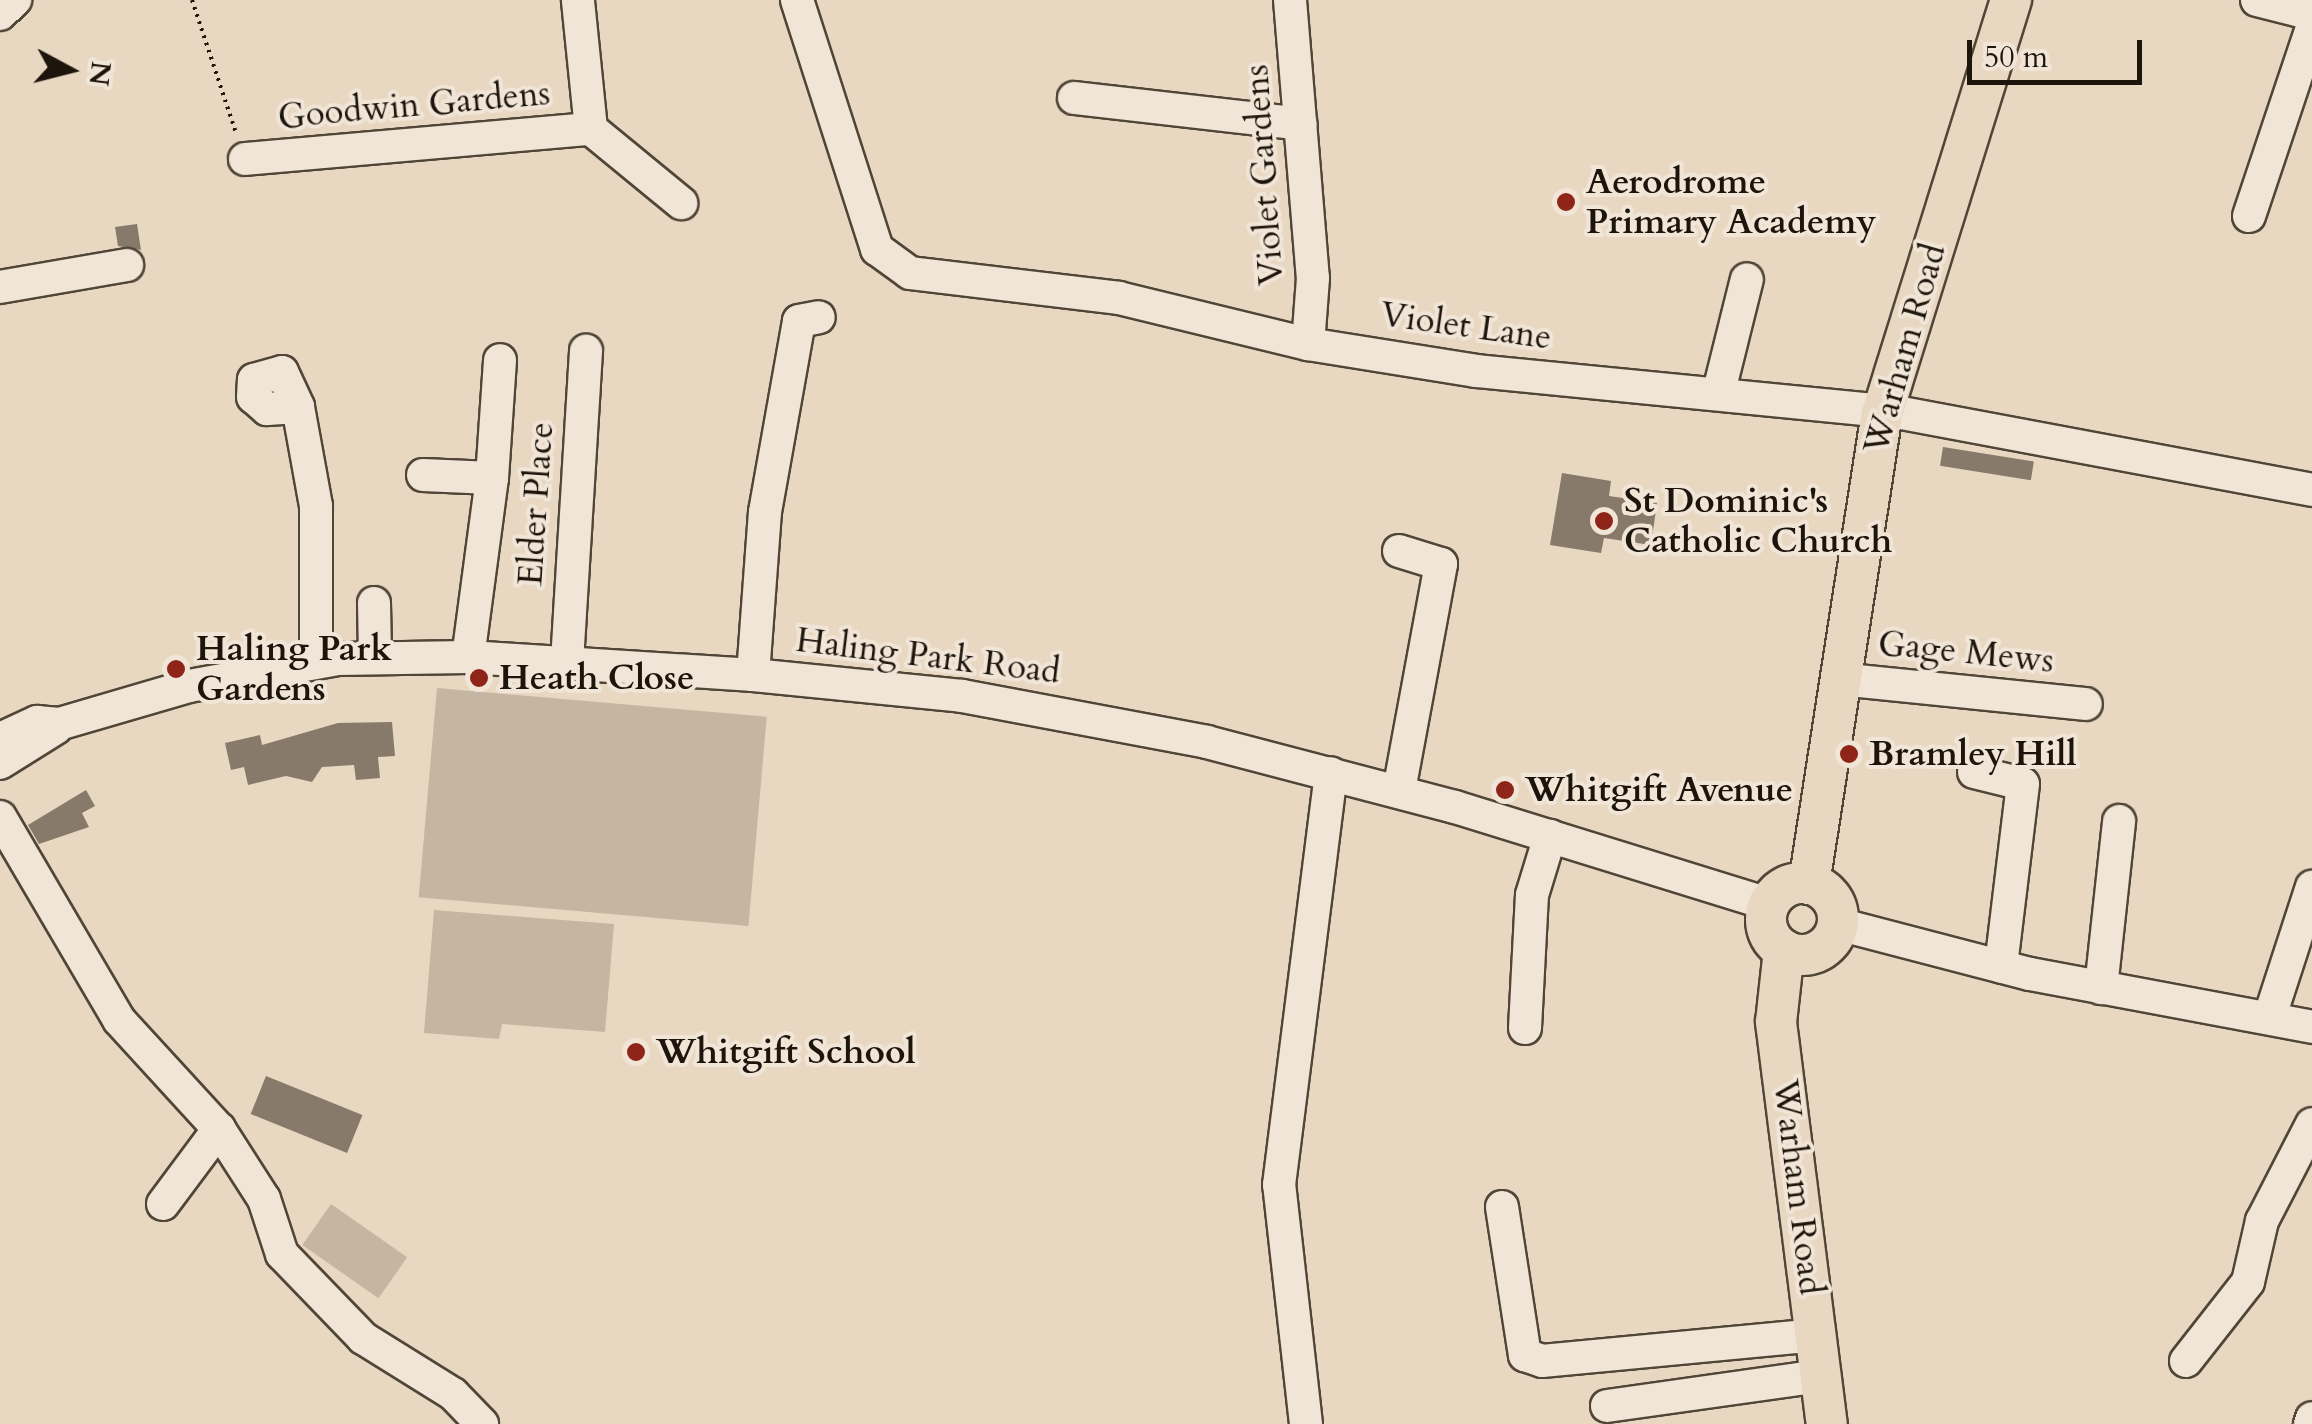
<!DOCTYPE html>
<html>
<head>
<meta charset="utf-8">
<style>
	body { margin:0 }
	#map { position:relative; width:2312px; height:1424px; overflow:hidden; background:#e8d7c1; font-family:Cardo,serif }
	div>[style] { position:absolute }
	.green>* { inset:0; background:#c5b6a2; transform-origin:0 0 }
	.building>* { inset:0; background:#877a6a; transform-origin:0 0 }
	.path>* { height:4px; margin-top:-2px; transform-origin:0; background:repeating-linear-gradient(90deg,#1d150b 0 2.5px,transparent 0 7.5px) }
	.roads { filter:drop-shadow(2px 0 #504638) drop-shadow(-2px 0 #504638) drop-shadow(0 2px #504638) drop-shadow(0 -2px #504638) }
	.minor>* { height:32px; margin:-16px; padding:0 16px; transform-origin:16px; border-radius:16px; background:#f0e5d7 }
	.major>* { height:40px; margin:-20px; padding:0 20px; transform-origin:20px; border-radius:20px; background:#e8d7c1 }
	.major>.ring { margin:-20px; padding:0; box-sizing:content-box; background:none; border:40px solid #e8d7c1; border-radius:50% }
	.dots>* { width:28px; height:28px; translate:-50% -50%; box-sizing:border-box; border:5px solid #f0e5d7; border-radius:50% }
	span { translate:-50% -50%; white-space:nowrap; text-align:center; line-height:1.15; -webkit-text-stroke:8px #f0e5d7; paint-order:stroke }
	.street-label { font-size:35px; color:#1d150b }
	.poi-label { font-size:35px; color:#1d150b; font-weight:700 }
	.left { translate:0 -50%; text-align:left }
	.north { position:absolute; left:20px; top:20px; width:100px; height:100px; -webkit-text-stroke:8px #f0e5d7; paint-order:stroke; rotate:97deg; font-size:28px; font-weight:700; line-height:40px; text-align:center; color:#1d150b }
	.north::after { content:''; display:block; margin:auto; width:35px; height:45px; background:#1d150b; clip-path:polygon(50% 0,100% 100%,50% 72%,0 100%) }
	.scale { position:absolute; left:1967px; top:40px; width:175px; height:45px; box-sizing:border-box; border:5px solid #1d150b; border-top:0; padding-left:12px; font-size:30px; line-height:35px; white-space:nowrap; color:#1d150b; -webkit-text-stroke:8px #f0e5d7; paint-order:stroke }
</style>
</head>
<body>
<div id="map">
	<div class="green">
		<i style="left:437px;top:688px;width:331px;height:210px;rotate:5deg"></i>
		<i style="clip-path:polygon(434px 910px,614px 924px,605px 1032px,502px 1024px,499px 1039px,424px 1033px)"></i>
		<i style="left:331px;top:1204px;width:93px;height:50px;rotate:35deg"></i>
	</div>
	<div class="building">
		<i style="clip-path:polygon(137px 224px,141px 250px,118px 246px,115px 227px)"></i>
		<i style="left:1943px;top:447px;width:92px;height:19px;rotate:9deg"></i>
		<i style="clip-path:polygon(1562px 473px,1611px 481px,1609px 496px,1657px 503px,1651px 545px,1604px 538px,1601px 553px,1550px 545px)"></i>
		<i style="clip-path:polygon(392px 722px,395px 756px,378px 757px,380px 778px,356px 780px,354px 765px,322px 767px,312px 782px,286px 776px,248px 785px,244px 767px,231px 770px,225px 743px,260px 735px,262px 745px,338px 723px)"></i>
		<i style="clip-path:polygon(86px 790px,95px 806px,82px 813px,89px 827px,39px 844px,28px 825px)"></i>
		<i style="left:266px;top:1076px;width:104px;height:41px;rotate:22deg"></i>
	</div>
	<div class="path">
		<i style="left:192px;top:0;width:140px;rotate:71.7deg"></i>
	</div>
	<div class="roads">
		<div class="minor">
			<i style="left:797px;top:0;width:262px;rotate:72.2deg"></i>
			<i style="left:877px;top:249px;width:41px;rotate:36deg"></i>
			<i style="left:910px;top:273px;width:210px;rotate:6.8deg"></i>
			<i style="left:1119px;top:298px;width:195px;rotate:13.7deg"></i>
			<i style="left:1308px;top:344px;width:170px;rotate:9.1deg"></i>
			<i style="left:1476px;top:371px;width:422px;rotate:5.6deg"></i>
			<i style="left:1896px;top:412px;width:423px;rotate:10.6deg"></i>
			<i style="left:1290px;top:0;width:279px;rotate:85.3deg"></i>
			<i style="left:1313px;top:278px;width:66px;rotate:94.3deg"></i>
			<i style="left:2257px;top:0;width:57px;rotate:14.3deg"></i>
			<i style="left:0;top:14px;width:21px;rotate:-43deg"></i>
			<i style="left:1074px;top:98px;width:228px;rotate:6.5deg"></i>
			<i style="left:591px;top:129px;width:117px;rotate:39.4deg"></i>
			<i style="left:245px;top:159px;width:347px;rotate:-5deg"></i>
			<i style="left:591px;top:129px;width:130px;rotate:-95.8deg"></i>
			<i style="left:2249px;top:216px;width:198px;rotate:-71.5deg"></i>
			<i style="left:0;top:287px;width:129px;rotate:-9.8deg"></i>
			<i style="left:1719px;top:391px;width:115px;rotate:-76deg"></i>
			<i style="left:298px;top:407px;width:31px;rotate:176deg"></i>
			<i style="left:267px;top:409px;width:18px;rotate:-139deg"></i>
			<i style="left:253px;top:397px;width:17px;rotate:-87deg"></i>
			<i style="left:254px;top:380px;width:29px;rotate:-16deg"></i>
			<i style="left:282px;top:372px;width:38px;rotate:65deg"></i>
			<i style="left:298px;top:407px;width:101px;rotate:79.7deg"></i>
			<i style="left:316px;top:506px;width:156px;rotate:90deg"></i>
			<i style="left:423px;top:475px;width:69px;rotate:2.5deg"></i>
			<i style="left:492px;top:478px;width:181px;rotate:97.6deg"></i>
			<i style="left:492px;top:478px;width:118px;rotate:-86.1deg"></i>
			<i style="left:1399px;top:551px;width:44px;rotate:17.2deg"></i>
			<i style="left:1441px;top:564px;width:231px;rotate:100.5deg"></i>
			<i style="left:374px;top:603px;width:54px;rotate:88.9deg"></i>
			<i style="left:567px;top:662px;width:312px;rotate:-86.5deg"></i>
			<i style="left:753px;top:675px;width:163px;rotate:-85.8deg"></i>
			<i style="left:765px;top:512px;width:194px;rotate:-79.9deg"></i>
			<i style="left:799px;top:321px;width:20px;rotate:-11deg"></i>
			<i style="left:1839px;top:679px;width:248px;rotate:5.8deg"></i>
			<i style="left:0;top:739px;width:41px;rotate:-24.7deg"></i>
			<i style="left:37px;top:722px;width:22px;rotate:5deg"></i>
			<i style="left:59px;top:724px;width:135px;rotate:-16.3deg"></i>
			<i style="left:189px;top:686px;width:150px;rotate:-10.3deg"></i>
			<i style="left:337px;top:659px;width:131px;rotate:-0.9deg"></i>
			<i style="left:468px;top:657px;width:286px;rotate:3.6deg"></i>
			<i style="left:753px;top:675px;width:210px;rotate:5.7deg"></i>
			<i style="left:962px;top:696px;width:249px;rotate:10.6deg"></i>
			<i style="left:1207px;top:742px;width:256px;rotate:14.7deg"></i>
			<i style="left:1455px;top:807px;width:329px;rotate:17.2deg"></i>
			<i style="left:0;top:763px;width:66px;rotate:-32deg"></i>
			<i style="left:1974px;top:772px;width:50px;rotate:13.8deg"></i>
			<i style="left:2023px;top:784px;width:184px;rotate:96.9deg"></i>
			<i style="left:0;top:817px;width:235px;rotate:59.6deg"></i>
			<i style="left:119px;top:1020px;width:148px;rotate:47.5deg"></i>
			<i style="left:219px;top:1129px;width:83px;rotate:57.3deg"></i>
			<i style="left:264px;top:1199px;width:58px;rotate:71.9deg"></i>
			<i style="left:282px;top:1254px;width:117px;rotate:46deg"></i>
			<i style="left:363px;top:1338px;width:106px;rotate:31.9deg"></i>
			<i style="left:453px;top:1394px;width:42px;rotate:46deg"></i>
			<i style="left:1838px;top:924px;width:198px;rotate:14.6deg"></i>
			<i style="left:2030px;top:974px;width:287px;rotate:10.6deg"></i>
			<i style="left:2101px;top:988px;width:168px;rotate:-83.8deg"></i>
			<i style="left:2270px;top:1016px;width:136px;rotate:-72deg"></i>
			<i style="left:1525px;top:1028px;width:133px;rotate:-87deg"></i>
			<i style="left:1532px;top:895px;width:62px;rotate:-73deg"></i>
			<i style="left:163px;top:1204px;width:94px;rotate:-53.3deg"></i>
			<i style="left:1502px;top:1207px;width:150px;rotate:81.2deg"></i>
			<i style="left:1525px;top:1355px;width:18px;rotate:19deg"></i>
			<i style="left:1542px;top:1361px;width:276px;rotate:-5.4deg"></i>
			<i style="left:2186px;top:1361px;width:100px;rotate:-51.9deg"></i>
			<i style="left:2248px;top:1282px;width:63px;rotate:-77.1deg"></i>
			<i style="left:2262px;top:1221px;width:109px;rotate:-62.7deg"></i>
			<i style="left:1607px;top:1406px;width:216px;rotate:-8deg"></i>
			<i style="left:1306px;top:1424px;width:241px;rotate:-96.4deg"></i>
			<i style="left:1279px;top:1185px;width:415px;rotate:-82.8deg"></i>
			<i style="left:2310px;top:1424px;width:6px;rotate:-72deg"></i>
		</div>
		<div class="major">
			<i class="ring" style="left:1766px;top:883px;width:32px;height:32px"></i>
			<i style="left:1809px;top:884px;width:476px;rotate:-81.2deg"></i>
			<i style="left:1882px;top:414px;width:434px;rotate:-72.7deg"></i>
			<i style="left:1784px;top:950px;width:72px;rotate:96.3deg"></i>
			<i style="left:1776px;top:1022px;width:405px;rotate:82.8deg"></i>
		</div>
	</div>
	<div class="dots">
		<i style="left:1566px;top:202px;background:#8f2418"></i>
		<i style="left:1604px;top:521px;background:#8f2418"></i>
		<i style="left:176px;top:669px;background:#8f2418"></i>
		<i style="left:479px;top:678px;background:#8f2418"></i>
		<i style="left:1849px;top:754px;background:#8f2418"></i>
		<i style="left:1505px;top:790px;background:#8f2418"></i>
		<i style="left:636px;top:1052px;background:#8f2418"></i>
	</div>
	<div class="street-label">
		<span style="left:414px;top:105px;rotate:-5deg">Goodwin Gardens</span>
		<span style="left:1264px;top:175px;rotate:-94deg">Violet Gardens</span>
		<span style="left:1466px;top:326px;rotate:8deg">Violet Lane</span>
		<span style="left:1905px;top:349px;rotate:-74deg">Warham Road</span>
		<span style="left:536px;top:504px;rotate:-86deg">Elder Place</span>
		<span style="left:1966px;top:652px;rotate:6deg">Gage Mews</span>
		<span style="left:928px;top:656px;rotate:7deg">Haling Park Road</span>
		<span style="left:1798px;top:1187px;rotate:83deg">Warham Road</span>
	</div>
	<div class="poi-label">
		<span class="left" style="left:1586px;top:202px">Aerodrome<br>Primary Academy</span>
		<span class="left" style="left:1624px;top:521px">St Dominic's<br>Catholic Church</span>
		<span class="left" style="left:196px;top:669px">Haling Park<br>Gardens</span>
		<span class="left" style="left:499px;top:678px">Heath Close</span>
		<span class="left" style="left:1869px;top:754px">Bramley Hill</span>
		<span class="left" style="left:1525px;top:790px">Whitgift Avenue</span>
		<span class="left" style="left:656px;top:1052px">Whitgift School</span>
	</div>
	<div class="north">N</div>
	<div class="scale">50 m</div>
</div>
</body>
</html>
